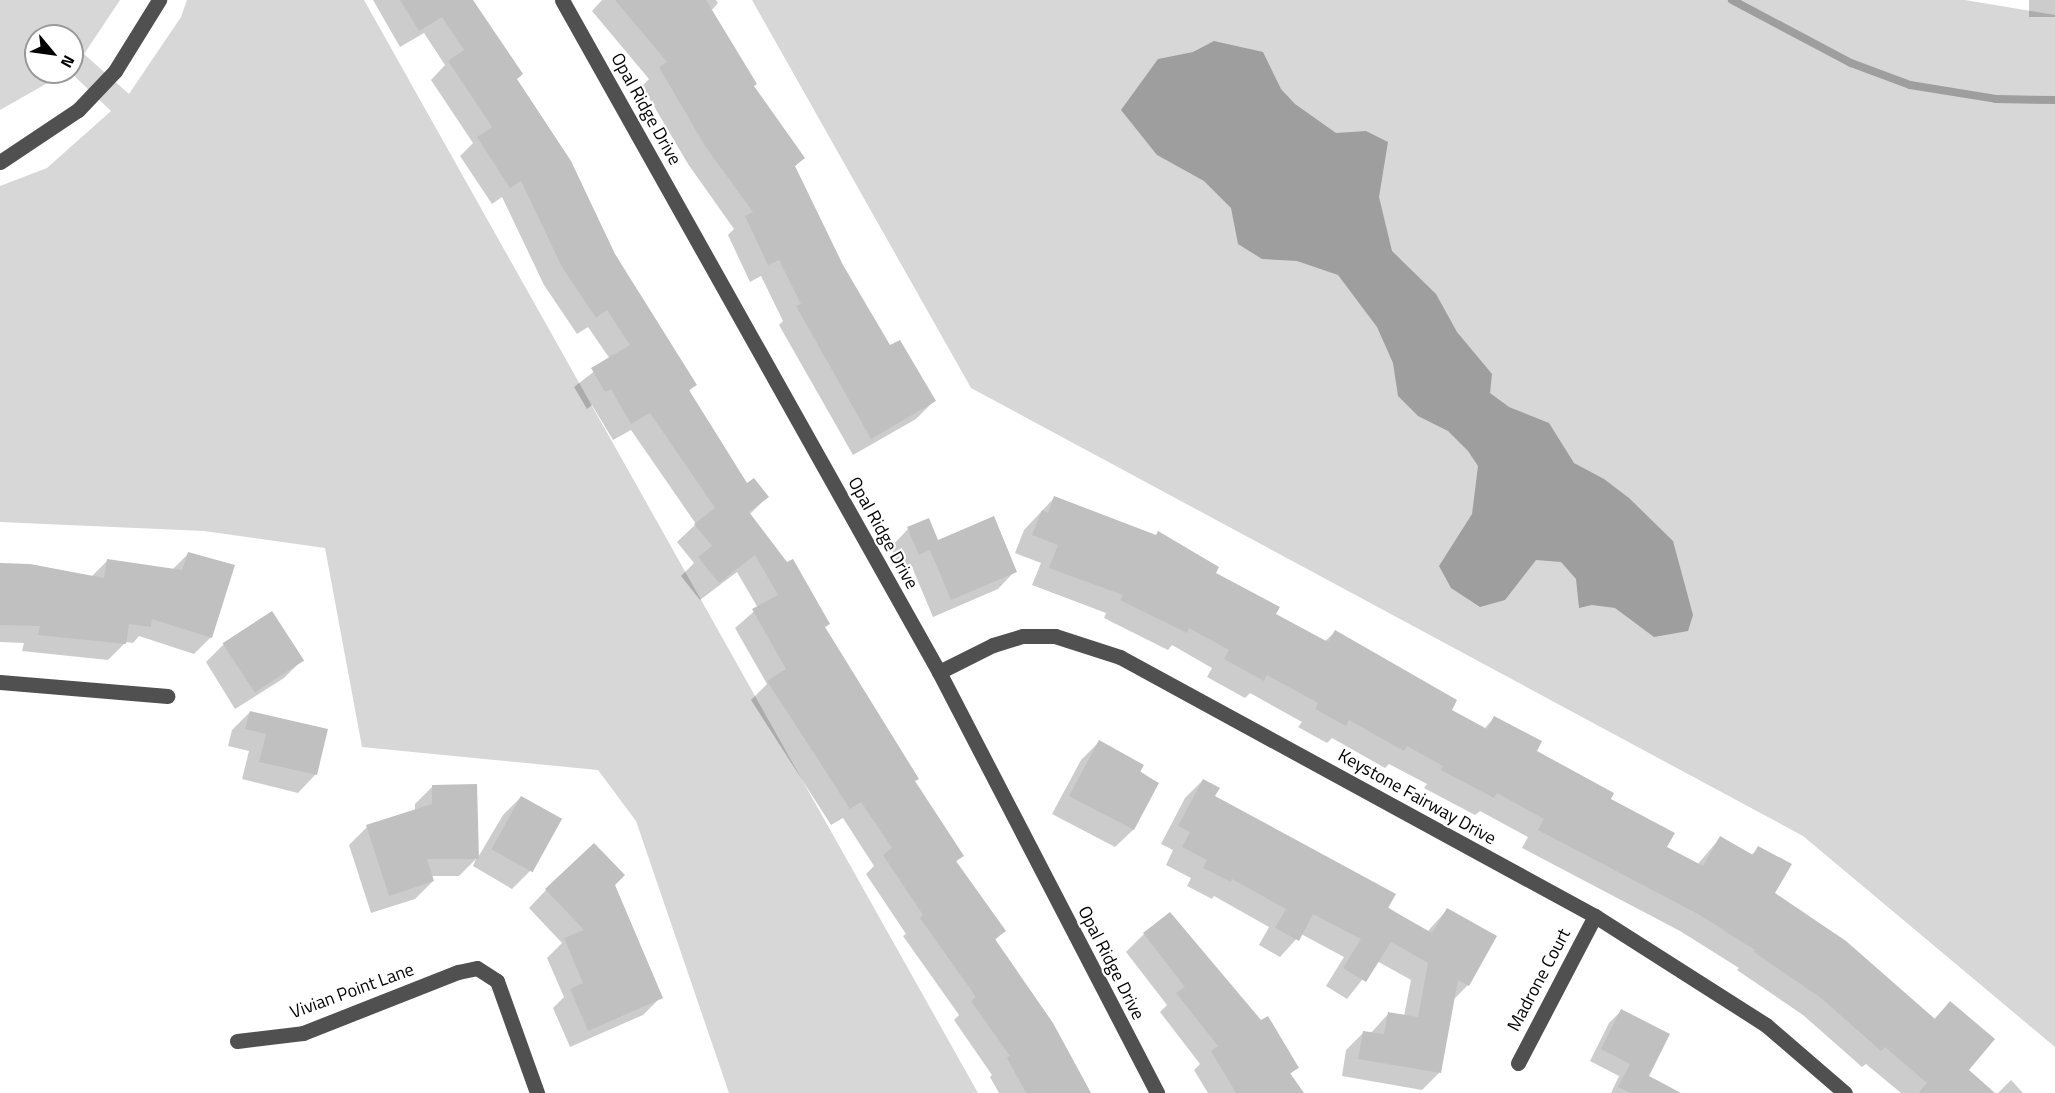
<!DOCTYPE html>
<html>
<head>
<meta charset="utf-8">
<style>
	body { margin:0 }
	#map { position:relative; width:2055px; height:1093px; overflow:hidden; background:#fff; font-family:"Titillium Web",sans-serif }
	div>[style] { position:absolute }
	.green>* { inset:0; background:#d7d7d7 }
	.water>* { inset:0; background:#9e9e9e }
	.shadow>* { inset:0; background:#0003; transform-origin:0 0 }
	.stream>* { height:8px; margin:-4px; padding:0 4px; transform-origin:4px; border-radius:4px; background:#9e9e9e }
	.building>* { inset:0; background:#c0c0c0; transform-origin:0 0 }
	.minor>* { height:15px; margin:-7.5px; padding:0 7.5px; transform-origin:7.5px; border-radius:7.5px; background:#505050 }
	span { translate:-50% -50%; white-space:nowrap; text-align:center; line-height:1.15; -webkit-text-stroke:4.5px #fff; paint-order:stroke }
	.street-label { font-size:18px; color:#000 }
	.north { position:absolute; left:24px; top:24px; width:60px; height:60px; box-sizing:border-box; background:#fff; border:2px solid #999; border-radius:50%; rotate:119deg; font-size:16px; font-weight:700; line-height:24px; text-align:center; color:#000 }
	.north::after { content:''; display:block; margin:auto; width:21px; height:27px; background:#000; clip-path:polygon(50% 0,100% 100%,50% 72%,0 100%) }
</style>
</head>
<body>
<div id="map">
	<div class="green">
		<i style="clip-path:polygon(0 0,120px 0,84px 54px,129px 94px,181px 17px,187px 0,364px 0,978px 1093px,729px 1093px,636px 821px,598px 770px,362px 747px,325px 548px,204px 531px,0 522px,0 186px,47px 168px,111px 111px,70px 72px,72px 36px,36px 36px,36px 72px,67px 72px,0 110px)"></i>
		<i style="clip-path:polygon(752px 0,1965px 0,2055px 15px,2055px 1047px,1803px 836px,971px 388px)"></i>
	</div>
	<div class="water">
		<i style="clip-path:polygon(1214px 41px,1263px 52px,1281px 89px,1295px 104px,1336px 133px,1366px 131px,1388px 142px,1379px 197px,1392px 251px,1436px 294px,1457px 332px,1492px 374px,1490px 393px,1509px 407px,1549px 423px,1574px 463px,1604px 479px,1629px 498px,1673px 541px,1693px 615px,1688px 631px,1654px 637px,1615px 608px,1592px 605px,1579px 608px,1576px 579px,1561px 562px,1536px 560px,1505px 600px,1480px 607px,1451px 588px,1439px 566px,1472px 514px,1478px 466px,1468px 451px,1448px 431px,1418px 416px,1398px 396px,1393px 363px,1377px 327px,1338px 275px,1297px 261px,1262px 259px,1238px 244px,1231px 208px,1204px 181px,1157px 155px,1121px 110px,1158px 59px,1193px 52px)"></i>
	</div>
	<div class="shadow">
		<i style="clip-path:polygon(373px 0,471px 0,614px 255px,695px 385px,688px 392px,747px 485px,767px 497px,749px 515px,824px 627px,914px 782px,962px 855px,955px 863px,1004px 931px,994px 941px,1090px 1093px,999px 1093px,990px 1077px,992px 1075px,954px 1020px,959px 1015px,903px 936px,906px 934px,866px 874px,874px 866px,843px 818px,831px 825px,751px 700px,767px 684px,735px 628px,758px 608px,737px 572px,700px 600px,681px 576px,694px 563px,677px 542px,696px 524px,631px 430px,613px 440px,592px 405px,587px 409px,574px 387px,610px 359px,588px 327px,577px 334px,544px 285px,502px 197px,492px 204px,460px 156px,473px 143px,431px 80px,445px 65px,424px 33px,400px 47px)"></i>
		<i style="clip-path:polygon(602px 0,716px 0,718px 3px,711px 11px,752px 87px,803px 158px,794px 167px,841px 266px,890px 347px,934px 401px,916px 419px,853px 455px,779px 325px,783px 321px,761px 276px,750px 282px,728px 235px,734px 229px,688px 164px,642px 86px,649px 79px,592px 11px)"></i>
		<i style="left:2029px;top:0;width:26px;height:17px"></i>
		<i style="clip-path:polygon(1054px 498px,1214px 574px,1274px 615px,1324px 642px,1335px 632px,1450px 710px,1484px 729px,1494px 718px,1535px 752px,1609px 800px,1665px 848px,1697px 865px,1720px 838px,1751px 855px,1759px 848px,1773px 893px,1934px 1019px,1950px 1003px,1967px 1070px,1993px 1093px,1901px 1093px,1866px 1064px,1862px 1067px,1803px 1015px,1737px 970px,1739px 968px,1680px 931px,1522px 848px,1528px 837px,1480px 811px,1475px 815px,1424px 788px,1427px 784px,1389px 764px,1385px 768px,1332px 738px,1327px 743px,1298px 727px,1302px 722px,1250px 693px,1245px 698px,1207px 677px,1212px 668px,1172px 645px,1168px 650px,1104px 618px,1106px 613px,1032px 585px,1041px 563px,1015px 553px,1024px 530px)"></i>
		<i style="clip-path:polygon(908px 529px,938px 542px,1015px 571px,998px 589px,933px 617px,912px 567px,901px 572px,891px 547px)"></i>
		<i style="clip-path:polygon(188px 554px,211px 637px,194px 654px,139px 636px,133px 643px,126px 642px,108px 660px,22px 651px,24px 643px,0 642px,0 565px,91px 577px,107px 561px,172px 570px)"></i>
		<i style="clip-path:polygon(223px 645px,302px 660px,284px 678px,235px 709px,206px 662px)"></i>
		<i style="clip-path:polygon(250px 712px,326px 730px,315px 775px,298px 793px,242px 779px,249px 751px,228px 746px,232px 730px)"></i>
		<i style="clip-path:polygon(1099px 742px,1157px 783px,1133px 830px,1115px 847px,1052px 814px,1081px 760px)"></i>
		<i style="clip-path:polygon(1203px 780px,1213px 797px,1427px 932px,1447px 910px,1468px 985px,1453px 1000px,1439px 1073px,1422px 1090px,1342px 1076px,1346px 1050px,1364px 1032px,1370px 1034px,1389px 1013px,1404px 1016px,1411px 980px,1377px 961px,1347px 999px,1326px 986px,1344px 957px,1301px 934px,1280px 957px,1259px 945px,1269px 927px,1214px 896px,1212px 899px,1187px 886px,1191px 878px,1166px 865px,1173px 850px,1161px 844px,1185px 798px)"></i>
		<i style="clip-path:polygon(476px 785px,477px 859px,503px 815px,521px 797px,560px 820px,530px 871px,512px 889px,473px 866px,476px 859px,459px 876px,431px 876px,433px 881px,415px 899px,371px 913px,349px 845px,367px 827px,415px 811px,415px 804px,433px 786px)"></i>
		<i style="clip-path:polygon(613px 885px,661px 997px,643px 1015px,570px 1047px,553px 1008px,564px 997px,547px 958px,562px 943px,529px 908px,546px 890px)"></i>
		<i style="clip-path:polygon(1144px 934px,1297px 1068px,1289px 1075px,1302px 1093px,1208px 1093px,1194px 1070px,1200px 1064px,1160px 1012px,1167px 1005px,1126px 952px)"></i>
		<i style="clip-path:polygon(1621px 1011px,1647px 1076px,1669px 1093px,1611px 1093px,1619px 1076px,1590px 1061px,1609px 1023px)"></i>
		<i style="clip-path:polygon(2011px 1080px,2023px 1093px,1998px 1093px)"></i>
	</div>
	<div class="stream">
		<i style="left:1732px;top:0;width:135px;rotate:27.9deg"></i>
		<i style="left:1851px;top:63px;width:63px;rotate:20.4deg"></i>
		<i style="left:1910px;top:85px;width:87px;rotate:9.2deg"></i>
		<i style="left:1996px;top:99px;width:59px;rotate:1deg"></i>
	</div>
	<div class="building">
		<i style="clip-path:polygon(400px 0,473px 0,523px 74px,517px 79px,571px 161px,615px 254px,697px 385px,689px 390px,747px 483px,754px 478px,769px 497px,749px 512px,787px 562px,793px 559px,830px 624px,825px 627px,919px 779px,915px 781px,964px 856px,956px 861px,1006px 931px,995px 939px,1053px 1023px,1091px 1093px,1026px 1093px,1007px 1058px,1010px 1056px,971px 1001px,976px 997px,920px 918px,923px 915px,883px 855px,892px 848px,861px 802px,850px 809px,767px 681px,786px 669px,752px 609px,778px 595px,755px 555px,719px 583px,698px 557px,712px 546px,694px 524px,715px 508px,650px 413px,631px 424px,611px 389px,605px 392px,591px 368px,630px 345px,607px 310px,596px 318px,562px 267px,521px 181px,510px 188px,477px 137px,492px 127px,448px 61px,464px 50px,442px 17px,419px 31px)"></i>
		<i style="clip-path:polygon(615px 0,706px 0,757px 84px,754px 86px,805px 158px,795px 166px,843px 265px,890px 345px,900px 340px,936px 401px,871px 439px,796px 306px,801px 304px,779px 260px,768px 265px,745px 216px,753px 212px,705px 146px,659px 67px,667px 62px)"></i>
		<i style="clip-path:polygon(1054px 496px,1156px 535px,1158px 531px,1219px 567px,1216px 573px,1280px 607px,1276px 614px,1328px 642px,1335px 630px,1457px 700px,1452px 710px,1487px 729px,1494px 716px,1542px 741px,1537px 751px,1614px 793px,1611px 799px,1675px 833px,1667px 847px,1703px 866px,1720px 836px,1753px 855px,1758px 846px,1792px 864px,1775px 893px,1846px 941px,1935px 1019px,1950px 1001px,1995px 1039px,1969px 1070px,1995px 1093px,1918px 1093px,1927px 1083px,1885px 1047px,1881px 1051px,1821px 998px,1754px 952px,1755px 950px,1698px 914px,1538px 830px,1544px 819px,1497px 793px,1494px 798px,1441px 770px,1443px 766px,1407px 746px,1404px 751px,1349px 720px,1346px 726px,1315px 709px,1318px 703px,1267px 675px,1264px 681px,1224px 659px,1229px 650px,1189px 628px,1187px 633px,1120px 600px,1123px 595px,1049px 568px,1058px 545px,1032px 535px,1042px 510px,1048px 513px)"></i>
		<i style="clip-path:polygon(994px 516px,1017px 572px,951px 600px,930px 550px,919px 555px,907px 527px,929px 518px,938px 540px)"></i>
		<i style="clip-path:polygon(188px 552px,235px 565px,212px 638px,152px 619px,151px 627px,129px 624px,126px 644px,38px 635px,40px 626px,0 625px,0 563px,30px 564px,104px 578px,107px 559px,182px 570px)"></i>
		<i style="left:272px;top:611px;width:59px;height:59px;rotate:57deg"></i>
		<i style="clip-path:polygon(250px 711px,328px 729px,317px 775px,259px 762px,266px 734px,245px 729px)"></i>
		<i style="clip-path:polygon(1099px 740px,1144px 765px,1140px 772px,1159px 783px,1134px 830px,1069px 796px)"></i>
		<i style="clip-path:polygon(1203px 779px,1220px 788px,1215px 796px,1396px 894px,1388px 908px,1432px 933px,1447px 908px,1497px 936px,1469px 986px,1458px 980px,1441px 1073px,1358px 1059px,1363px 1031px,1384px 1034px,1388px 1012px,1418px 1017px,1428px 963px,1391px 942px,1366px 982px,1343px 968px,1361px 939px,1313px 914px,1299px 941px,1275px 928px,1286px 909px,1232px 879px,1231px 882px,1203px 868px,1207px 860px,1182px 847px,1190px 832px,1178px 826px)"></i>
		<i style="clip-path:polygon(477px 784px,479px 859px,427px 859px,434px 881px,389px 896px,366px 825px,432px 804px,432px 785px)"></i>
		<i style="left:521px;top:796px;width:47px;height:61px;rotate:29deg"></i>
		<i style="clip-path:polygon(594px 843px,625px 875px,615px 885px,663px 998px,588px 1031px,570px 989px,583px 983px,564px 938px,584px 930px,545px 889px)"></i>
		<i style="clip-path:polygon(1170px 912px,1261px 1020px,1268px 1016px,1299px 1068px,1290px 1073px,1304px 1093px,1236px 1093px,1211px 1051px,1218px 1046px,1176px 993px,1185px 987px,1143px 933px)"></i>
		<i style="clip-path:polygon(1621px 1009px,1670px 1034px,1649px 1076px,1681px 1093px,1630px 1093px,1618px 1087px,1630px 1064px,1601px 1049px)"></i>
	</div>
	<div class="minor">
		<i style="left:562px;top:0;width:771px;rotate:60.71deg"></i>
		<i style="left:939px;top:672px;width:474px;rotate:62.6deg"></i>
		<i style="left:0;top:162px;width:94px;rotate:-33.7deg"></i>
		<i style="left:78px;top:110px;width:54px;rotate:-46.5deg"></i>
		<i style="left:115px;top:71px;width:84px;rotate:-58.2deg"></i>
		<i style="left:939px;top:672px;width:60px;rotate:-26.6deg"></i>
		<i style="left:993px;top:645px;width:31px;rotate:-17deg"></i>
		<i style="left:1023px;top:636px;width:32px"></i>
		<i style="left:1055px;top:636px;width:68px;rotate:17.9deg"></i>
		<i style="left:1120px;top:657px;width:541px;rotate:28.6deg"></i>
		<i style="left:1595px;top:916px;width:203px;rotate:32.5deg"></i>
		<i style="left:1766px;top:1025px;width:104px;rotate:40.7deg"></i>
		<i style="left:0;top:682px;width:168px;rotate:4.8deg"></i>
		<i style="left:237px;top:1041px;width:66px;rotate:-6.9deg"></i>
		<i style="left:303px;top:1033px;width:167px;rotate:-21.5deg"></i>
		<i style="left:458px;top:972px;width:19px;rotate:-12deg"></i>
		<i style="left:477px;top:968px;width:24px;rotate:33deg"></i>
		<i style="left:497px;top:981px;width:119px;rotate:70.3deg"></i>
		<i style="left:1518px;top:1063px;width:166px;rotate:-62.4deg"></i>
	</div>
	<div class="street-label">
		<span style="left:646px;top:109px;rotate:61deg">Opal Ridge Drive</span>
		<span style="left:883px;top:533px;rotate:61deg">Opal Ridge Drive</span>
		<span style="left:1417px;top:797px;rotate:29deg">Keystone Fairway Drive</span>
		<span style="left:1111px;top:963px;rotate:63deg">Opal Ridge Drive</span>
		<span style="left:1539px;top:980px;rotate:-62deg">Madrone Court</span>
		<span style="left:352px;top:991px;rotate:-20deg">Vivian Point Lane</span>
	</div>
	<div class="north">N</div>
</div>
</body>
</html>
